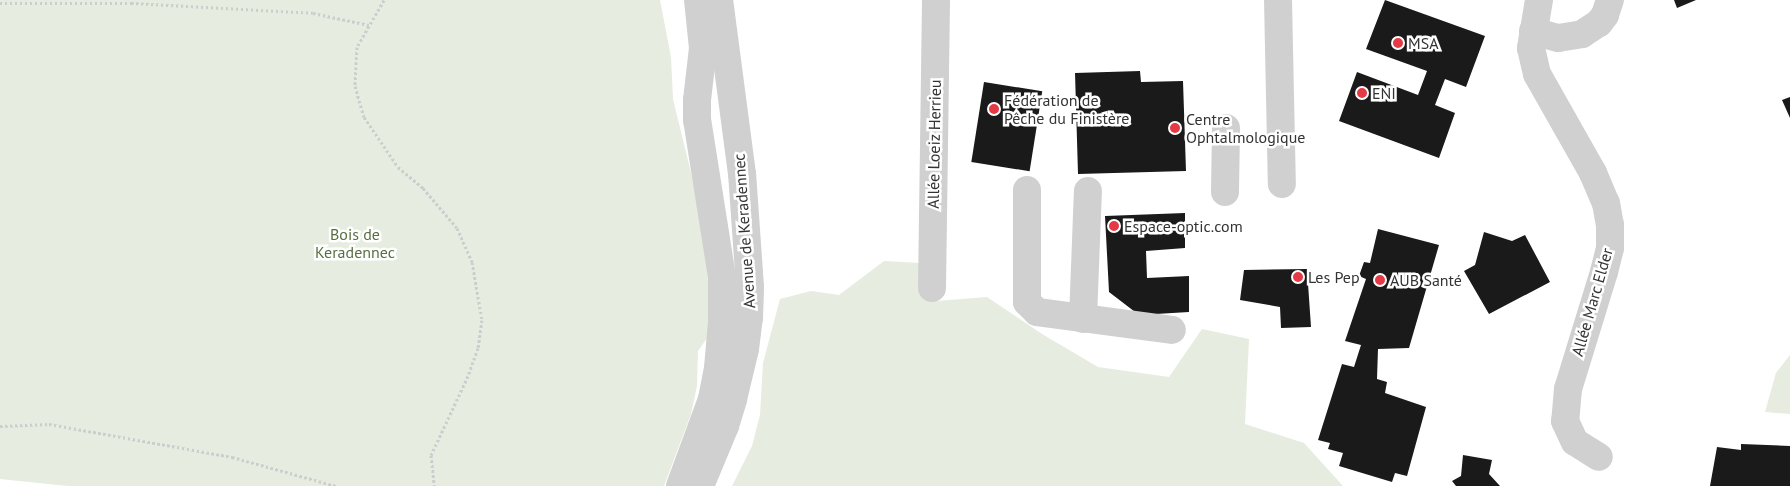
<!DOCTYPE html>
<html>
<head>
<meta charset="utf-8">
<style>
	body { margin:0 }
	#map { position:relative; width:1790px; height:486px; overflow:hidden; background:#fff; font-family:"PT Sans",sans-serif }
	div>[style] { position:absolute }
	.green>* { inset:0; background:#e6ecdf }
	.building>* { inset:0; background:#1a1a1a; transform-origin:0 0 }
	.path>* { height:3px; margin-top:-1.5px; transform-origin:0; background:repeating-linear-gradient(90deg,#cdcdcd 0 2.5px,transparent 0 5px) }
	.minor>* { height:28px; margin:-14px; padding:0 14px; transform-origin:14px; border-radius:14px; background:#d0d0d0 }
	.dots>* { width:14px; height:14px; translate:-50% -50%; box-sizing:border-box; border:2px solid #fff; border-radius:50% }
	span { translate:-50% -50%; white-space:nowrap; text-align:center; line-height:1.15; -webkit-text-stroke:5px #fff; paint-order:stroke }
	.poi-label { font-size:16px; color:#333 }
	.left { translate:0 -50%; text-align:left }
	.street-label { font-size:16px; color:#333 }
	.park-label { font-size:16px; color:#56703f }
</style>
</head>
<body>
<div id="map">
	<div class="green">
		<i style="clip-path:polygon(0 0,660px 0,671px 57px,673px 99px,692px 177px,707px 259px,710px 334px,698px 351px,697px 386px,691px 414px,664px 486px,68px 486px,0 479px)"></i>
		<i style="clip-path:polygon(884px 261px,920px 263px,937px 301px,987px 297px,1042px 334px,1098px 367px,1169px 377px,1202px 329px,1249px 339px,1245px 424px,1304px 443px,1343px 486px,732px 486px,752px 446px,760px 415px,763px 363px,780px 299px,811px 291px,839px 295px)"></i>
		<i style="clip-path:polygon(1790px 355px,1790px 414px,1765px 412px,1776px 373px)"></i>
	</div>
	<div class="building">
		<i style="clip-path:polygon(1385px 0,1485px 36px,1466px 87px,1445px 79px,1435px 105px,1455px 113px,1439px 158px,1339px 121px,1357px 72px,1418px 95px,1427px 71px,1366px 49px)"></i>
		<i style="clip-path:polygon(1674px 0,1696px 0,1677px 8px)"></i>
		<i style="clip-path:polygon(1140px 71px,1141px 82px,1183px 81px,1186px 171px,1078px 174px,1075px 73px)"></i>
		<i style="left:984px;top:82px;width:59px;height:81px;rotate:9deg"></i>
		<i style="clip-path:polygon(1790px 97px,1790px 118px,1782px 100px)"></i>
		<i style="clip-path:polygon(1185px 213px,1185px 248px,1146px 251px,1147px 278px,1189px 276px,1189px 312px,1139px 315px,1109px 292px,1105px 216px)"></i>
		<i style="clip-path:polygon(1378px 229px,1439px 245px,1409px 348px,1378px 349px,1377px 379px,1387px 382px,1385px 393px,1426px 407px,1407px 476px,1395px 473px,1392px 482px,1339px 466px,1343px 453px,1328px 449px,1330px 443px,1318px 440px,1342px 364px,1354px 367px,1361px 345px,1345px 341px,1366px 279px,1359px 276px,1364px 262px,1370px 263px)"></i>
		<i style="clip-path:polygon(1484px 232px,1512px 241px,1525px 235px,1550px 282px,1489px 314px,1464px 271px,1475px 265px)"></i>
		<i style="clip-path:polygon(1307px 269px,1311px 327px,1281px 328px,1280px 307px,1240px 300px,1244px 270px)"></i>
		<i style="clip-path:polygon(1741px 444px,1790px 446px,1790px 486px,1710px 486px,1717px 447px,1741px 450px)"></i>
		<i style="clip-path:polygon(1463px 455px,1492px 460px,1489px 474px,1500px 486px,1456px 486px,1452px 481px,1461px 476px)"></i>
	</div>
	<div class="path">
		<i style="left:384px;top:0;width:54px;rotate:119.9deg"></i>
		<i style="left:357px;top:47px;width:39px;rotate:93deg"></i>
		<i style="left:355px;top:86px;width:32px;rotate:74deg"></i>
		<i style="left:364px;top:117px;width:60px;rotate:55.8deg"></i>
		<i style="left:398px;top:167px;width:33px;rotate:40deg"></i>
		<i style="left:423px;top:188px;width:52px;rotate:49.6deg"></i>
		<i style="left:457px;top:228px;width:37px;rotate:66deg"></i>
		<i style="left:472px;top:262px;width:59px;rotate:80.2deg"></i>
		<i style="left:482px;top:320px;width:28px;rotate:98deg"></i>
		<i style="left:478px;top:348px;width:30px;rotate:110deg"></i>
		<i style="left:468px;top:376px;width:87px;rotate:115.1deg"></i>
		<i style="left:431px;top:455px;width:31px;rotate:84deg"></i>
		<i style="left:0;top:3px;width:131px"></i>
		<i style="left:131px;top:3px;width:182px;rotate:3.1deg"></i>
		<i style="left:313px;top:13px;width:57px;rotate:12.1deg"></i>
		<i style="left:0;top:426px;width:49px;rotate:-2.3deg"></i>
		<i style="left:49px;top:424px;width:186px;rotate:10.2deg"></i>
		<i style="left:232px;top:457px;width:108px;rotate:15.6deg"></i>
	</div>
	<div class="minor">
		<i style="left:1278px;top:0;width:184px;rotate:88.8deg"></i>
		<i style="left:1539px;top:0;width:49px;rotate:99.5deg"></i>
		<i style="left:1531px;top:48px;width:27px;rotate:77deg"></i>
		<i style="left:1537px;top:74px;width:114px;rotate:60.5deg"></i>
		<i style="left:1593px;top:173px;width:33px;rotate:67deg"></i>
		<i style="left:1606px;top:203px;width:22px;rotate:80deg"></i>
		<i style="left:1610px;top:225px;width:23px;rotate:90deg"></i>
		<i style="left:1610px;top:248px;width:25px;rotate:104deg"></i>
		<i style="left:1604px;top:272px;width:122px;rotate:107.1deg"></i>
		<i style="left:1568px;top:389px;width:32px;rotate:95deg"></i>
		<i style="left:1565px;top:421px;width:23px;rotate:65deg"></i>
		<i style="left:1575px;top:442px;width:28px;rotate:32deg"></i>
		<i style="left:1533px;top:31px;width:26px;rotate:16deg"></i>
		<i style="left:1558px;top:38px;width:24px;rotate:-9deg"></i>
		<i style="left:1582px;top:34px;width:20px;rotate:-33deg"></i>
		<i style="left:1599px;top:23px;width:10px;rotate:-53deg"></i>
		<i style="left:1605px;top:15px;width:16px;rotate:-72deg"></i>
		<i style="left:1027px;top:190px;width:112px;rotate:90deg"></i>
		<i style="left:1027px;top:302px;width:14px;rotate:45deg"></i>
		<i style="left:1037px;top:312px;width:136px;rotate:7.6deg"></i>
		<i style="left:1225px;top:192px;width:64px;rotate:-89.1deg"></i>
		<i style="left:932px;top:288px;width:288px;rotate:-89.2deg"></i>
		<i style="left:1083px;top:319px;width:128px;rotate:-87.8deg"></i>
		<i style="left:680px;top:486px;width:93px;rotate:-69.8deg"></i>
		<i style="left:712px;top:399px;width:32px;rotate:-79deg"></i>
		<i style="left:718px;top:368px;width:46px;rotate:-85deg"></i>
		<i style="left:722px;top:322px;width:45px;rotate:-90deg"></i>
		<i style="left:722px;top:277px;width:159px;rotate:-99deg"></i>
		<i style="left:697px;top:120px;width:20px;rotate:-90deg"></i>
		<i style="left:697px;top:100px;width:52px;rotate:-83.4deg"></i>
		<i style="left:703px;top:48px;width:48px;rotate:-95.9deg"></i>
		<i style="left:700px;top:486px;width:65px;rotate:-67.4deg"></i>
		<i style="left:725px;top:426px;width:28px;rotate:-73deg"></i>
		<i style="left:733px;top:399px;width:51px;rotate:-76.5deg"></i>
		<i style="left:745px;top:349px;width:31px;rotate:-83deg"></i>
		<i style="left:749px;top:318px;width:31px;rotate:-88deg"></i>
		<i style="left:750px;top:287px;width:113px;rotate:-94deg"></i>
		<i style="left:742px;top:174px;width:176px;rotate:-97.5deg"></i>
	</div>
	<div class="dots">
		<i style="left:1398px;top:43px;background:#e63946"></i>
		<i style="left:1362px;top:93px;background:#e63946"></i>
		<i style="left:994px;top:109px;background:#e63946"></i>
		<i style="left:1175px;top:128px;background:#e63946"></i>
		<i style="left:1114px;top:226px;background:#e63946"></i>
		<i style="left:1298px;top:277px;background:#e63946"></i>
		<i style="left:1380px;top:280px;background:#e63946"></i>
	</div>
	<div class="poi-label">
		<span class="left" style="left:1408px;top:43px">MSA</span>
		<span class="left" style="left:1372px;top:93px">ENI</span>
		<span class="left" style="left:1004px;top:109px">Fédération de<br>Pêche du Finistère</span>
		<span class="left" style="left:1186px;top:128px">Centre<br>Ophtalmologique</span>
		<span class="left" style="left:1124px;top:226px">Espace-optic.com</span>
		<span class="left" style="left:1308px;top:277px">Les Pep</span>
		<span class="left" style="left:1390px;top:280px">AUB Santé</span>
	</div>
	<div class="street-label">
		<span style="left:934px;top:144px;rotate:-89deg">Allée Loeiz Herrieu</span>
		<span style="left:744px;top:231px;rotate:-94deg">Avenue de Keradennec</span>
		<span style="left:1592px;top:302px;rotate:-74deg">Allée Marc Elder</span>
	</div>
	<div class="park-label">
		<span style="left:355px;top:243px">Bois de<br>Keradennec</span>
	</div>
</div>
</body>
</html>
